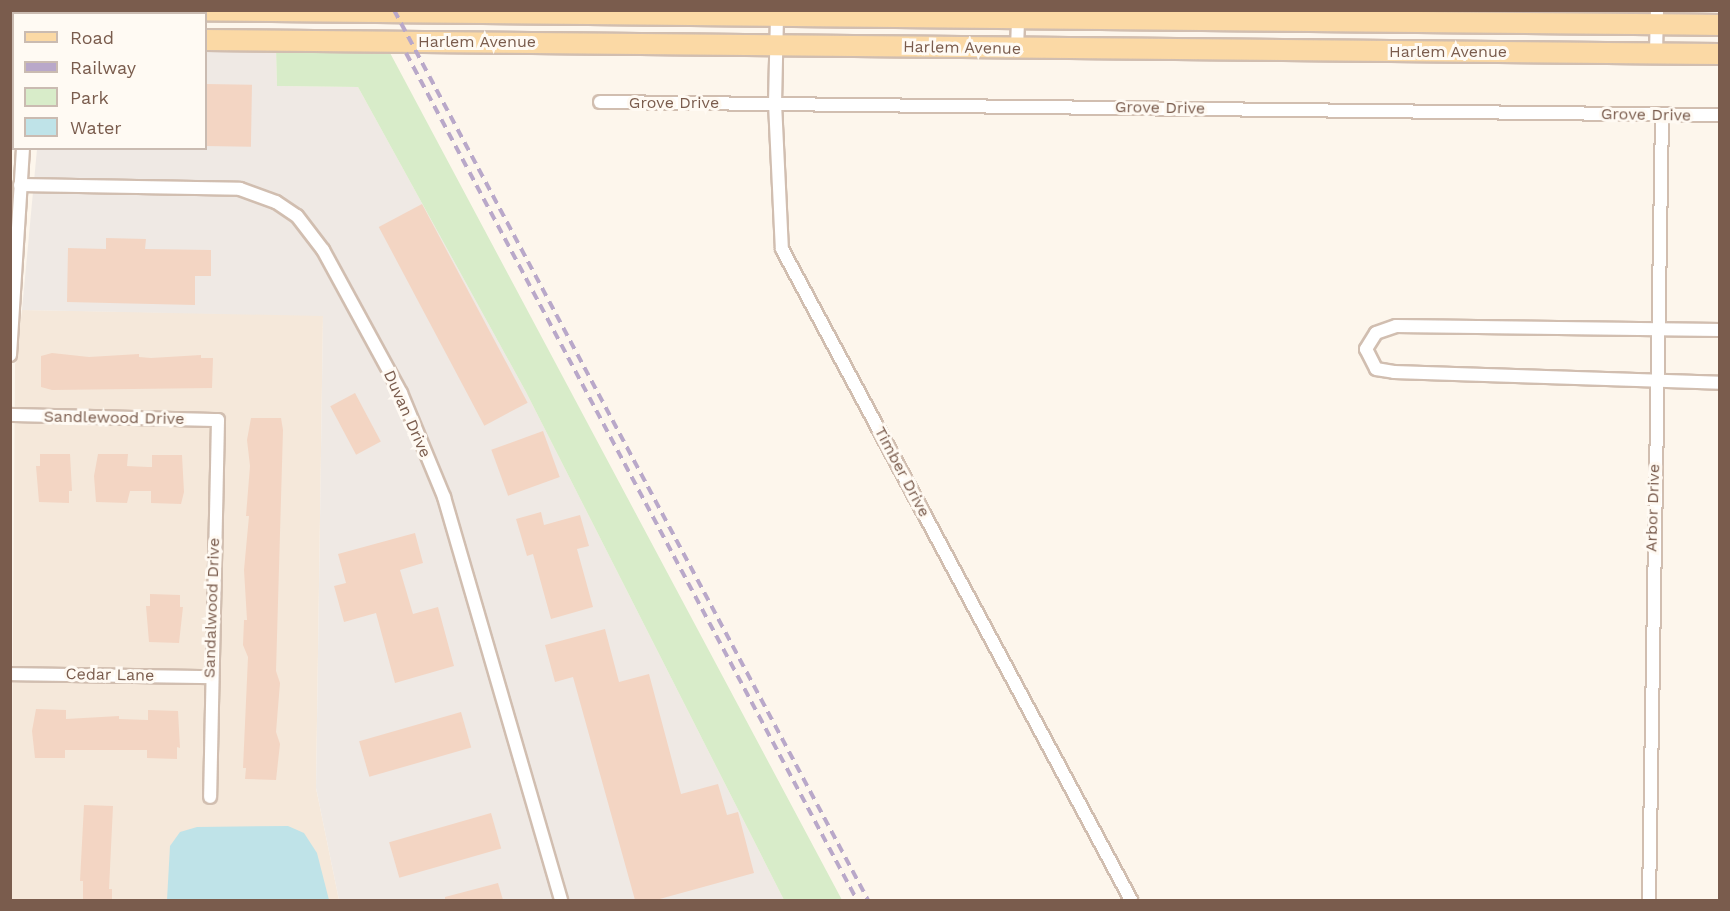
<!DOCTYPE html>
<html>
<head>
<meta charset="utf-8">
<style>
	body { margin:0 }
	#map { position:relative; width:1730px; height:911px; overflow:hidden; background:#fdf6ec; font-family:"Work Sans",sans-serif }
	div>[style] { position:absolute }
	.residential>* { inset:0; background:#f5e8da }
	.industrial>* { inset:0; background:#efe9e4 }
	.green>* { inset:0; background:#d8ecc9 }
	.water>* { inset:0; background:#bfe3e8 }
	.building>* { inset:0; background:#f3d5c3; transform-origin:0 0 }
	.roads { filter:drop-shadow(2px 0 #d1beb0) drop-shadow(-2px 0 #d1beb0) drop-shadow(0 2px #d1beb0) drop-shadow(0 -2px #d1beb0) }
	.minor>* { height:12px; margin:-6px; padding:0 6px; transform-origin:6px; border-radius:6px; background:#fff }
	.primary>* { height:20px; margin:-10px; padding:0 10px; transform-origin:10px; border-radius:10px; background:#fbd9a5 }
	.rail>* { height:4px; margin-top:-2px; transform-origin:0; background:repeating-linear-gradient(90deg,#b9a8c9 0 9px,transparent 0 15px) }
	span { translate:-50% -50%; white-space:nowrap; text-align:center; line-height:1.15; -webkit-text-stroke:6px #fffaf3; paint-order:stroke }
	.street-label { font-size:16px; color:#7a5c4d }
	.frame { position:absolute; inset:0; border:12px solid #7a5c4d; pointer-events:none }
	.legend { position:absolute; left:12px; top:12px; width:195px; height:138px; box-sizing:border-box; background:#fffaf3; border:2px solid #cabbb1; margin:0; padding:8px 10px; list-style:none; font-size:18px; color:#7a5c4d }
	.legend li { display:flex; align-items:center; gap:12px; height:30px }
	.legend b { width:30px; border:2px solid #cabbb1 }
</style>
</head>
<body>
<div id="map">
	<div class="residential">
		<i style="clip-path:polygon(1067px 11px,1617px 11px,1578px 17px)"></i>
		<i style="clip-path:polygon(22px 310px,323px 315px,316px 788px,339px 900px,11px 900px,15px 365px)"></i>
	</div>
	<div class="industrial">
		<i style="clip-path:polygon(206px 48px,276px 49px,277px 86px,358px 87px,526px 392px,784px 900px,339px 900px,316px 788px,323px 316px,22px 310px,37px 149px,206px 148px)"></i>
	</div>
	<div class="green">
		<i style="clip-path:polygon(276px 49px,389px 51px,842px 900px,784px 900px,526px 392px,358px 87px,277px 86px)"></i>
	</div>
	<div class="water">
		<i style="clip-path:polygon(288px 826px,304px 833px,317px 853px,329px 900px,167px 900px,170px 846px,180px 832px,197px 827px)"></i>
	</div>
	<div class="building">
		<i style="left:206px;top:84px;width:46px;height:62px;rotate:1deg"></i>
		<i style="left:422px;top:204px;width:225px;height:49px;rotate:62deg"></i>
		<i style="clip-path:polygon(106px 238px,146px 239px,145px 249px,211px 250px,211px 276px,195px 276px,195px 305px,67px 302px,68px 248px,106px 249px)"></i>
		<i style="clip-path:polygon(52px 353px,89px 357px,139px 354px,139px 357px,151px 358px,201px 355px,201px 358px,213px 358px,212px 388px,52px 390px,41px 387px,41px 356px)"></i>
		<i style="left:355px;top:393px;width:55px;height:28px;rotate:62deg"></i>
		<i style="clip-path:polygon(251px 418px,281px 418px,283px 430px,276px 671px,280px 683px,276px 732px,280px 744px,276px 780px,245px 779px,246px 768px,243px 768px,248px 657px,243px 645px,244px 620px,247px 620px,244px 570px,249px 516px,246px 516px,250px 466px,247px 440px)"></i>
		<i style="left:543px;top:431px;width:49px;height:55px;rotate:70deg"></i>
		<i style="clip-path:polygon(40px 454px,70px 454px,72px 491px,69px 491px,69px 503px,39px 502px,36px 466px,40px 466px)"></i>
		<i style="clip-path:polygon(98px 454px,128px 454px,127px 466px,148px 467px,152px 467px,152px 455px,182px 455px,184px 492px,181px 504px,151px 503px,151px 491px,130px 491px,127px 503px,96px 502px,94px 476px)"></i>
		<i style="clip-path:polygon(541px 512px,544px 525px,580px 515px,589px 546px,577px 549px,593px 607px,551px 619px,533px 554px,527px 556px,516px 519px)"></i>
		<i style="clip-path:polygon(415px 533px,423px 563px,400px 570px,413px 614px,438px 607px,454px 666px,395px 683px,376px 613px,344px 622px,334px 586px,346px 583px,338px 554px)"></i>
		<i style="clip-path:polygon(150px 594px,180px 595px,180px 607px,183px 607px,179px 643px,149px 642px,146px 606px,150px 606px)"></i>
		<i style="clip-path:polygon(605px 629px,619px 682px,649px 674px,681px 794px,718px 784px,727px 815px,738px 812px,754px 873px,656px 900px,635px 900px,573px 677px,555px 682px,545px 645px)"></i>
		<i style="clip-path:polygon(36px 709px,66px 710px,66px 719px,119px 716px,119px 719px,148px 720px,148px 710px,178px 711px,180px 748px,177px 747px,177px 759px,147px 758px,147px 750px,65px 750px,65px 758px,35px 758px,32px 731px)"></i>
		<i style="left:461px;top:712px;width:37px;height:106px;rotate:74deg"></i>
		<i style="clip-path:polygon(84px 805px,113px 806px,109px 889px,112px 889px,112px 900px,83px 900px,83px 881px,80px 881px)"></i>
		<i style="left:491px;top:813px;width:37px;height:106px;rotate:74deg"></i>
		<i style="clip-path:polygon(498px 883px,503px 900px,445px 900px,445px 897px)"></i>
	</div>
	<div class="roads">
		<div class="minor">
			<i style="left:31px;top:14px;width:4px;rotate:-90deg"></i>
			<i style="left:777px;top:16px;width:87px;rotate:91.3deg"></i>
			<i style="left:775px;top:103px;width:146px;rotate:87.3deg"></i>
			<i style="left:782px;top:249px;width:739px;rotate:61.8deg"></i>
			<i style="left:1017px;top:49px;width:37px;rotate:-88deg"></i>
			<i style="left:1656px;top:53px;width:43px;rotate:-88.7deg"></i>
			<i style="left:600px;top:102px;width:1120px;rotate:0.67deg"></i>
			<i style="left:20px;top:185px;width:220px;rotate:1deg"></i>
			<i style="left:240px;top:189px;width:38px;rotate:20deg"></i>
			<i style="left:276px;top:202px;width:25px;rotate:34deg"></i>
			<i style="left:297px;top:216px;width:43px;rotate:52.6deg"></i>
			<i style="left:323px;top:250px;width:163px;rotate:61.4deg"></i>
			<i style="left:401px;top:393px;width:113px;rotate:67.5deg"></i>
			<i style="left:444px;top:497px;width:420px;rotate:73.8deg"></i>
			<i style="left:1720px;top:330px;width:324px;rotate:-179.3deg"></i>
			<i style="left:1396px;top:326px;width:21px;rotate:161deg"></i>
			<i style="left:1376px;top:333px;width:19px;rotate:122deg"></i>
			<i style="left:1366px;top:349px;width:22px;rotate:63deg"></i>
			<i style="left:1376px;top:369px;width:18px;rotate:9deg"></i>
			<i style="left:1394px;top:372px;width:326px;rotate:1.9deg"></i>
			<i style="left:10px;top:355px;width:207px;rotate:-86.4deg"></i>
			<i style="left:10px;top:415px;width:208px;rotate:1.4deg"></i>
			<i style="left:218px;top:420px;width:377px;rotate:91.2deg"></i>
			<i style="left:10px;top:674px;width:200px;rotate:0.9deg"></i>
			<i style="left:1649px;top:900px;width:785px;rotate:-89.05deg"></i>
		</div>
		<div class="primary">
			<i style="left:166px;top:10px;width:1554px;rotate:0.55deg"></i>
			<i style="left:10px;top:39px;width:4px"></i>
			<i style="left:206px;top:40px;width:1514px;rotate:0.53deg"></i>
		</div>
	</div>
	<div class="rail">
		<i style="left:394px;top:10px;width:1008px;rotate:61.96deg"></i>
		<i style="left:406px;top:53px;width:960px;rotate:61.97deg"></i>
	</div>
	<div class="street-label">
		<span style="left:477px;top:42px">Harlem Avenue</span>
		<span style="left:962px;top:48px;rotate:1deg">Harlem Avenue</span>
		<span style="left:1448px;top:52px">Harlem Avenue</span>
		<span style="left:674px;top:103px">Grove Drive</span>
		<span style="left:1160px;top:108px;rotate:1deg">Grove Drive</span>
		<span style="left:1646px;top:115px;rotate:1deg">Grove Drive</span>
		<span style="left:407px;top:414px;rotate:66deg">Duvan Drive</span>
		<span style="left:114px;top:418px;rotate:1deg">Sandlewood Drive</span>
		<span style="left:902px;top:472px;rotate:62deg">Timber Drive</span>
		<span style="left:1653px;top:508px;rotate:-88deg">Arbor Drive</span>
		<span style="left:212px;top:608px;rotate:-88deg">Sandalwood Drive</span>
		<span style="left:110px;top:675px;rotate:1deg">Cedar Lane</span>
	</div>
	<div class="frame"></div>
	<ul class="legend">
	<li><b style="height:8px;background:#fbd9a5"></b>Road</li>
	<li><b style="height:8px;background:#b9a8c9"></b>Railway</li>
	<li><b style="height:16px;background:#d8ecc9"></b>Park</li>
	<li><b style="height:16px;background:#bfe3e8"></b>Water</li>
	</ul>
</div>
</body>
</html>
